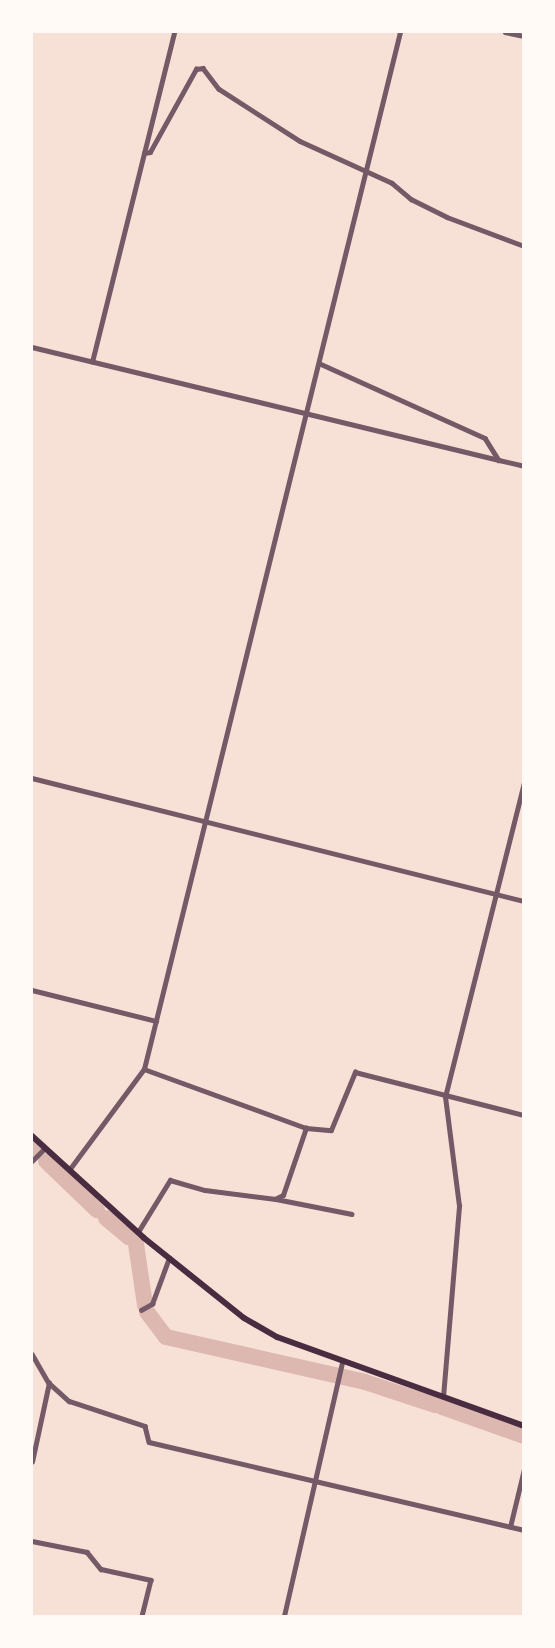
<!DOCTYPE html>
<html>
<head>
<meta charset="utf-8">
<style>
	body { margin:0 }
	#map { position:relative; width:555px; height:1648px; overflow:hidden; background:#f7e1d7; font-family:Quicksand,sans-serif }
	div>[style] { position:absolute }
	.river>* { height:16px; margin:-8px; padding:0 8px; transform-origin:8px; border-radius:8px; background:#dcb8b0 }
	.minor>* { height:4.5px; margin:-2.25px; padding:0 2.25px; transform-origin:2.25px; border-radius:2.25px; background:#755966 }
	.primary>* { height:6px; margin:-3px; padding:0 3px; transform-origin:3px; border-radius:3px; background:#4a2c40 }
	span { translate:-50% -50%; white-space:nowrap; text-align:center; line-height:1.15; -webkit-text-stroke:5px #fffaf5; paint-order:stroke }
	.frame { position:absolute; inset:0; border:33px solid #fffaf5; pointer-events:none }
</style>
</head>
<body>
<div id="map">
	<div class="river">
		<i style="left:32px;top:1148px;width:3px;rotate:45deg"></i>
		<i style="left:46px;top:1161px;width:71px;rotate:43.9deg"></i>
		<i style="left:106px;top:1218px;width:30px;rotate:40deg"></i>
		<i style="left:136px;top:1244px;width:62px;rotate:81.6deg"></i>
		<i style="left:147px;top:1312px;width:31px;rotate:53deg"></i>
		<i style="left:166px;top:1337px;width:204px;rotate:12.7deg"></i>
		<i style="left:365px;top:1382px;width:74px;rotate:18.2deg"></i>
		<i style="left:442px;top:1407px;width:87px;rotate:19.5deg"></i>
	</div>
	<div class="minor">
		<i style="left:505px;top:32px;width:19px;rotate:12deg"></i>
		<i style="left:144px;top:153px;width:6px;rotate:-9deg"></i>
		<i style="left:150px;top:152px;width:95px;rotate:-61deg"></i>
		<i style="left:196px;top:69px;width:7px;rotate:-8deg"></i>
		<i style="left:203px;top:68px;width:26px;rotate:53deg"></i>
		<i style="left:219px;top:89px;width:96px;rotate:32.7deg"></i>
		<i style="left:300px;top:141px;width:101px;rotate:24.5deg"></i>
		<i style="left:392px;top:183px;width:25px;rotate:40deg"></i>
		<i style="left:411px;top:199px;width:40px;rotate:26.6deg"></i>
		<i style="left:447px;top:217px;width:82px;rotate:20.6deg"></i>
		<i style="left:32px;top:347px;width:480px;rotate:13.6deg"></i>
		<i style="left:92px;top:362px;width:340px;rotate:-76deg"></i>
		<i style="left:321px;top:364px;width:180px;rotate:24.3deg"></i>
		<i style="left:485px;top:438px;width:26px;rotate:58deg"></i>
		<i style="left:499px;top:460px;width:26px;rotate:13deg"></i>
		<i style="left:32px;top:778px;width:507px;rotate:14.04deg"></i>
		<i style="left:32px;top:990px;width:128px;rotate:14deg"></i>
		<i style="left:144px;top:1069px;width:172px;rotate:20deg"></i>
		<i style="left:306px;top:1128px;width:25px;rotate:5deg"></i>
		<i style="left:331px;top:1130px;width:63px;rotate:-67.5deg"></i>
		<i style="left:355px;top:1072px;width:174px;rotate:14.3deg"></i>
		<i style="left:32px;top:1161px;width:18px;rotate:-45deg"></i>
		<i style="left:69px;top:1170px;width:126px;rotate:-53.4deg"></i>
		<i style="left:144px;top:1069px;width:1068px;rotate:-76.13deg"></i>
		<i style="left:276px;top:1199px;width:77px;rotate:11.2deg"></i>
		<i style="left:138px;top:1232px;width:61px;rotate:-58.4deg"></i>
		<i style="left:170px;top:1180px;width:36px;rotate:16deg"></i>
		<i style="left:205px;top:1190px;width:71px;rotate:7.3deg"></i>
		<i style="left:275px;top:1199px;width:9px;rotate:-27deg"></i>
		<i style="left:283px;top:1195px;width:71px;rotate:-71.1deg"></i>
		<i style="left:141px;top:1310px;width:13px;rotate:-29deg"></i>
		<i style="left:152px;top:1304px;width:49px;rotate:-69.7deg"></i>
		<i style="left:32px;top:1354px;width:34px;rotate:60deg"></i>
		<i style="left:443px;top:1397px;width:192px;rotate:-85.2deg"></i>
		<i style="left:459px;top:1206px;width:110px;rotate:-97.3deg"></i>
		<i style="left:445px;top:1097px;width:324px;rotate:-75.9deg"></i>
		<i style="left:32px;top:1462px;width:81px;rotate:-77.9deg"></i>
		<i style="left:49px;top:1383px;width:27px;rotate:42deg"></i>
		<i style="left:69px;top:1401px;width:80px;rotate:18.2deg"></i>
		<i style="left:145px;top:1426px;width:16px;rotate:76deg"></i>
		<i style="left:149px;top:1442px;width:385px;rotate:13.2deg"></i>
		<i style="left:510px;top:1527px;width:60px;rotate:-76.4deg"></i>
		<i style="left:32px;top:1541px;width:56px;rotate:11.3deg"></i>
		<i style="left:87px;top:1552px;width:22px;rotate:51deg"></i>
		<i style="left:101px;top:1569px;width:51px;rotate:12.4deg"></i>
		<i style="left:151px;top:1580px;width:37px;rotate:104deg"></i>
		<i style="left:284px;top:1616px;width:261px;rotate:-77.1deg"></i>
	</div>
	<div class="primary">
		<i style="left:32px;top:1136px;width:151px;rotate:42.3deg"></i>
		<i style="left:144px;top:1238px;width:128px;rotate:38.7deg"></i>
		<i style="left:244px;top:1318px;width:38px;rotate:30deg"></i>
		<i style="left:277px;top:1337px;width:263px;rotate:19.8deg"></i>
	</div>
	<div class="frame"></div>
</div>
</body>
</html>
